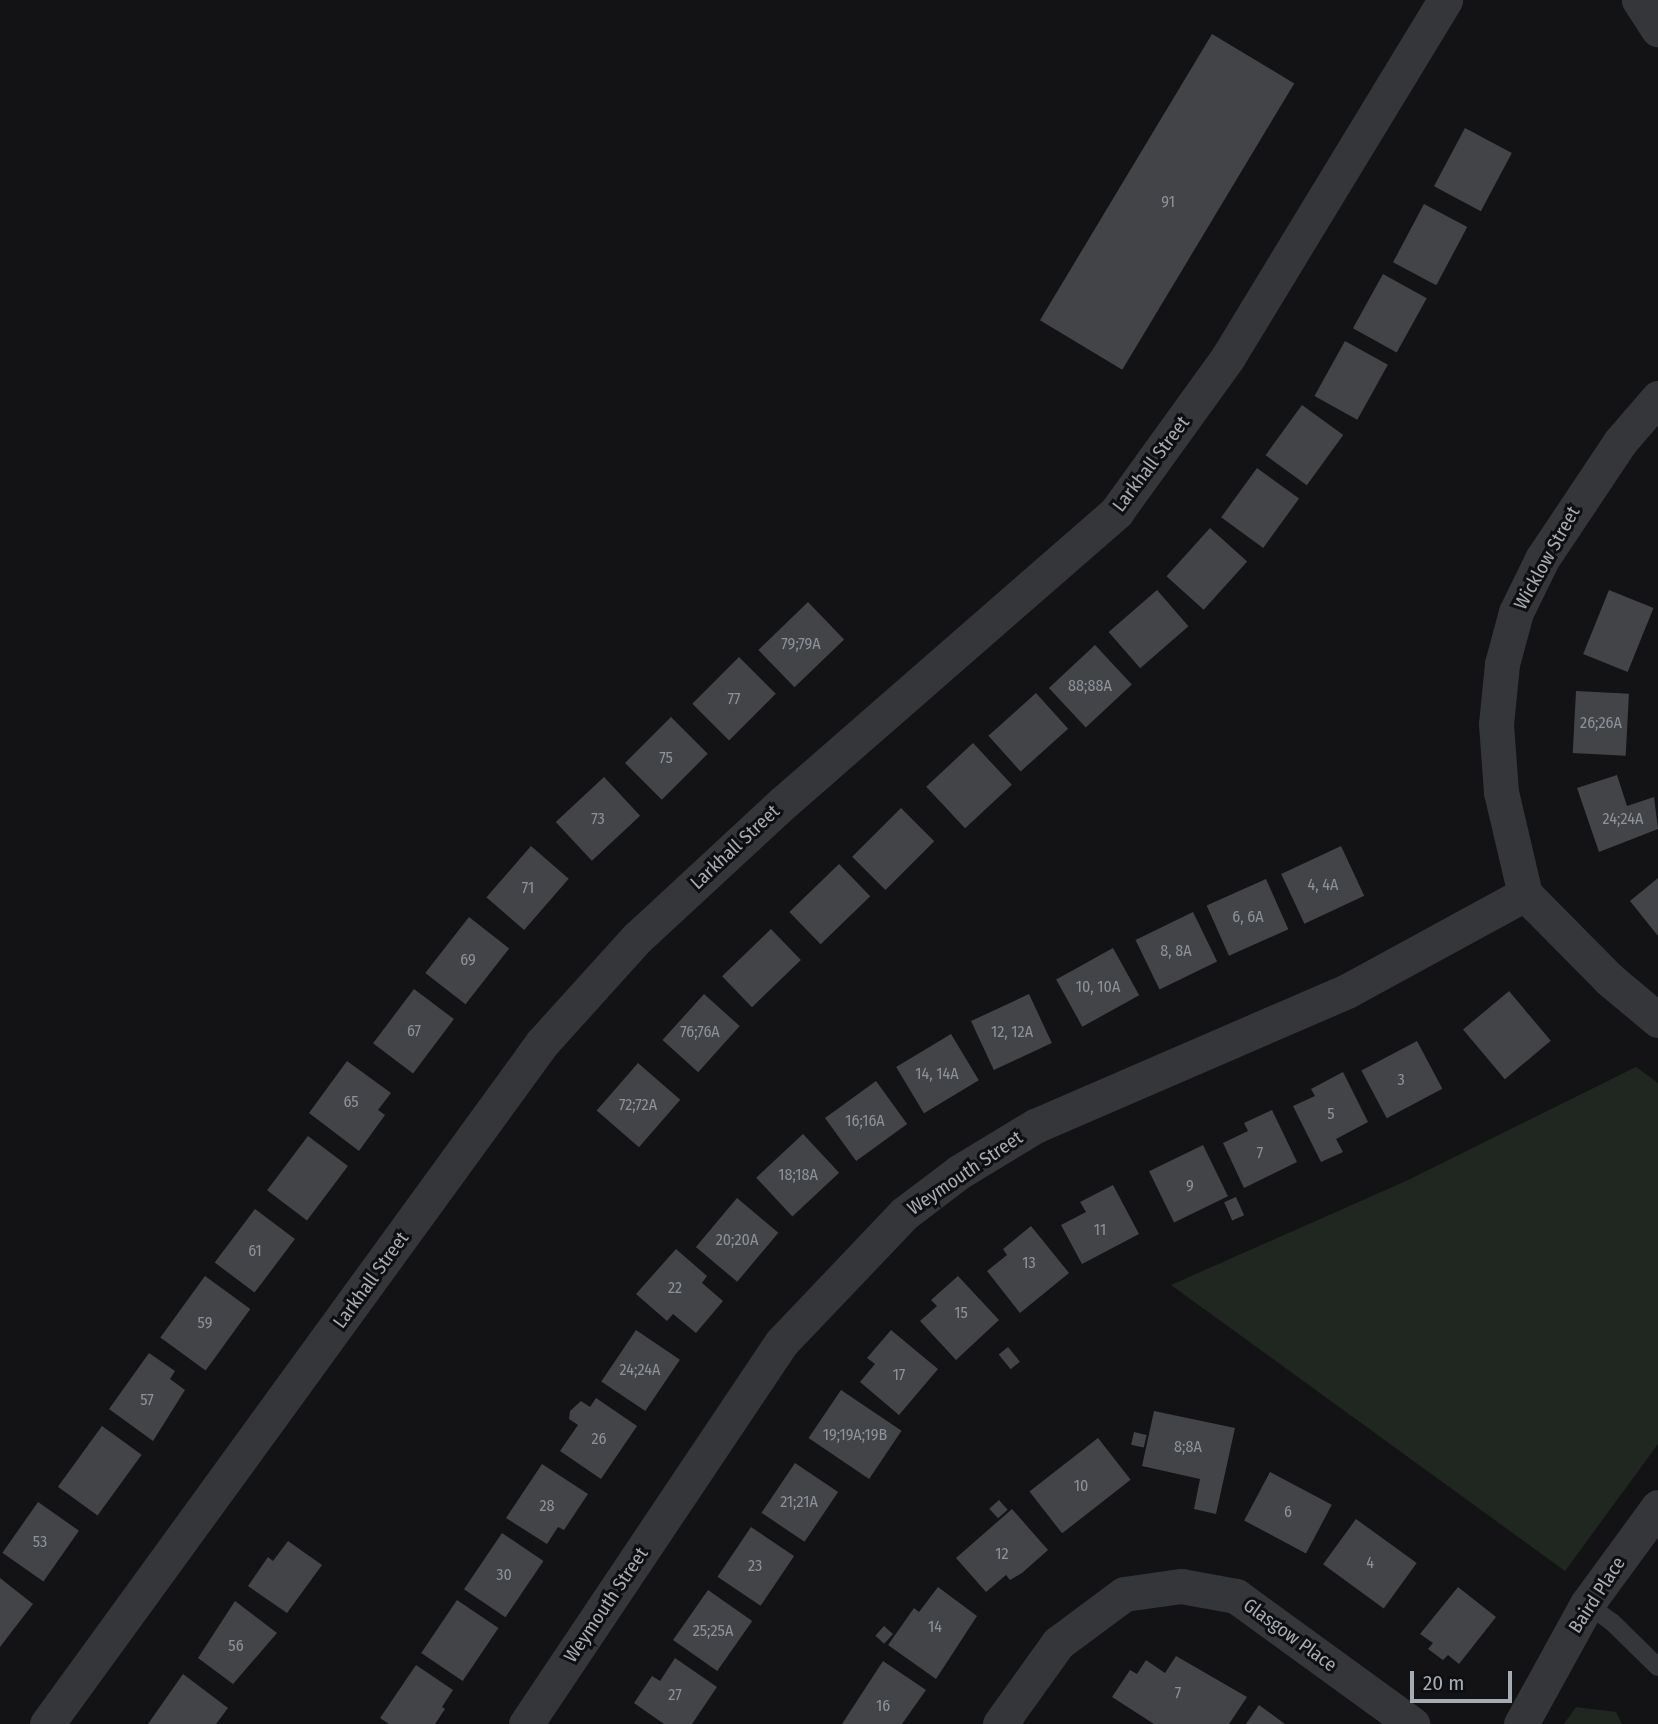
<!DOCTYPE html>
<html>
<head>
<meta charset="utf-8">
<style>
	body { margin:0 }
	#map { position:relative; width:1658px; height:1724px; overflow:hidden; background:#131315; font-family:"Fira Sans Condensed",sans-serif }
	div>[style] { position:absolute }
	.green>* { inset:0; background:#202720 }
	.building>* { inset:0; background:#424448; transform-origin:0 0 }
	.service>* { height:18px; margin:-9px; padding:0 9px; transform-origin:9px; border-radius:9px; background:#35363a }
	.minor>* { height:35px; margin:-17.5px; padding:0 17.5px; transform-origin:17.5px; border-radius:17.5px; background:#35363a }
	span { translate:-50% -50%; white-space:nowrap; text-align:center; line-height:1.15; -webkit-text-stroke:6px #0e0e10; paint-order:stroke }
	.number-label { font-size:16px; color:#8d9299 }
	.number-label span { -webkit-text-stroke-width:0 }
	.street-label { font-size:19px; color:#a6acb4 }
	.scale { position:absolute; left:1410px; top:1671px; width:102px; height:32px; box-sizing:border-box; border:4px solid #a6acb4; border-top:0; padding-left:9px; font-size:21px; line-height:24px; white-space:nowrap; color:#a6acb4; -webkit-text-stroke:5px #0e0e10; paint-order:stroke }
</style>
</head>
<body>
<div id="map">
	<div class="green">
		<i style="clip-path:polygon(1636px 1067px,1658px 1083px,1658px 1444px,1565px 1571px,1171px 1285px,1406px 1181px)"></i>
		<i style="clip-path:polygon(1576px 1707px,1616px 1712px,1622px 1724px,1564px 1724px)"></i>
	</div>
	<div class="building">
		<i style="left:1212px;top:34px;width:96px;height:334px;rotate:31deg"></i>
		<i style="left:1465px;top:128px;width:53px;height:66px;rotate:28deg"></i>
		<i style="left:1424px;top:204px;width:49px;height:66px;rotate:28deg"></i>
		<i style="left:1383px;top:274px;width:50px;height:62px;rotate:29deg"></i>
		<i style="left:1345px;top:341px;width:49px;height:63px;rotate:29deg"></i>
		<i style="left:1302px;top:405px;width:51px;height:62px;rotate:36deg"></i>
		<i style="left:1257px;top:468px;width:52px;height:61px;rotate:36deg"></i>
		<i style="left:1210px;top:528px;width:50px;height:65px;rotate:42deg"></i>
		<i style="left:1157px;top:590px;width:48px;height:64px;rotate:49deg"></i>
		<i style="left:1609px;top:590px;width:48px;height:69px;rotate:22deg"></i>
		<i style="left:808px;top:602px;width:52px;height:69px;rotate:46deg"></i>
		<i style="left:1095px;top:645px;width:54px;height:63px;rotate:47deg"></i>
		<i style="left:739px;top:657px;width:52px;height:66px;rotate:45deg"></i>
		<i style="left:1576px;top:691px;width:53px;height:62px;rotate:3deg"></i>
		<i style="left:1036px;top:693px;width:48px;height:64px;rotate:48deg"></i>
		<i style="left:671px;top:717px;width:52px;height:65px;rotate:45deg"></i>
		<i style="left:973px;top:743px;width:57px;height:64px;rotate:47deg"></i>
		<i style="clip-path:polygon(1617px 775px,1627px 806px,1654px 797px,1658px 829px,1599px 852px,1577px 788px)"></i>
		<i style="left:604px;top:777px;width:53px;height:66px;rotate:47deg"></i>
		<i style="left:901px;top:808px;width:47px;height:69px;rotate:45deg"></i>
		<i style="left:531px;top:846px;width:50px;height:68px;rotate:41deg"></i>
		<i style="left:1341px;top:846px;width:55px;height:66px;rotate:65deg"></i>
		<i style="left:839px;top:864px;width:45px;height:69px;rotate:46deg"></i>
		<i style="clip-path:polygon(1658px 878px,1658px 936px,1630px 901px)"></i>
		<i style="left:1266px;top:879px;width:55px;height:65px;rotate:66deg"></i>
		<i style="left:1193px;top:912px;width:55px;height:64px;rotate:64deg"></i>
		<i style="left:469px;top:917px;width:51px;height:71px;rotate:38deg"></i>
		<i style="left:771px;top:929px;width:43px;height:68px;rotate:46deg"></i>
		<i style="left:1113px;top:948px;width:54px;height:65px;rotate:61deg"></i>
		<i style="left:414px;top:989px;width:50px;height:68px;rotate:37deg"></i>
		<i style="left:1509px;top:991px;width:65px;height:60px;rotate:50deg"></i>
		<i style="left:704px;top:994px;width:48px;height:62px;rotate:42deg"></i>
		<i style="left:1029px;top:994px;width:54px;height:64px;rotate:65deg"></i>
		<i style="left:951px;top:1034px;width:54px;height:64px;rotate:59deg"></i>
		<i style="left:1417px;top:1041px;width:54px;height:63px;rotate:62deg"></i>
		<i style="clip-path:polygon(347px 1061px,391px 1093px,378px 1110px,385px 1115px,359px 1151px,309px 1113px)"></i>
		<i style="left:638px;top:1063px;width:56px;height:63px;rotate:41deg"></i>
		<i style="clip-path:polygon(1343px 1072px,1368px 1122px,1336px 1139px,1343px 1152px,1321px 1162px,1293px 1106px,1315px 1096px,1311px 1089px)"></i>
		<i style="left:876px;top:1081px;width:53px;height:63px;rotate:54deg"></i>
		<i style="clip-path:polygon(1272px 1110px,1297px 1162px,1244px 1188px,1223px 1143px,1248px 1131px,1244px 1123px)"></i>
		<i style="left:803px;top:1134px;width:53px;height:64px;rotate:47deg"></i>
		<i style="left:308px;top:1136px;width:50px;height:68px;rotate:37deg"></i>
		<i style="left:1203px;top:1145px;width:57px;height:60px;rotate:64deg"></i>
		<i style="clip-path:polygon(1113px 1185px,1139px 1234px,1082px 1264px,1061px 1225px,1086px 1212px,1080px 1202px)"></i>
		<i style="left:1236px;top:1197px;width:20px;height:13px;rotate:66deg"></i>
		<i style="left:737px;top:1198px;width:54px;height:64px;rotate:40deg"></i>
		<i style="left:255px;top:1209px;width:50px;height:67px;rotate:37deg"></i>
		<i style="clip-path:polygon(1031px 1226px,1069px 1273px,1020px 1313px,987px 1271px,1007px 1255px,1003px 1249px)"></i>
		<i style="clip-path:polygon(676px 1249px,707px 1276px,702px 1283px,723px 1301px,696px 1333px,673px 1314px,667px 1321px,636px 1294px)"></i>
		<i style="left:205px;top:1276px;width:56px;height:76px;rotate:36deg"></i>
		<i style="clip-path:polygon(958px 1276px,999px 1320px,956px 1360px,920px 1321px,937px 1306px,931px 1300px)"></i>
		<i style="left:636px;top:1330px;width:53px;height:62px;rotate:34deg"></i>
		<i style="clip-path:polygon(891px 1330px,938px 1369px,899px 1415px,860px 1382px,875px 1364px,867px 1358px)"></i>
		<i style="left:1008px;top:1347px;width:19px;height:12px;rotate:51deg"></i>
		<i style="clip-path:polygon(149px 1353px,175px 1371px,170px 1379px,185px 1390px,153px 1441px,109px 1409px)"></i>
		<i style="left:841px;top:1390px;width:73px;height:58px;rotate:34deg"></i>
		<i style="clip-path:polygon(596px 1398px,637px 1426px,601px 1479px,560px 1451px,578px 1425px,569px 1419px,570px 1411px,581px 1401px,590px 1407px)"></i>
		<i style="clip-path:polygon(1154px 1411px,1235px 1428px,1216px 1514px,1194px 1509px,1200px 1479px,1142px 1466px)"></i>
		<i style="left:102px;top:1426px;width:49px;height:75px;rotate:36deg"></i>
		<i style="left:1134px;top:1432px;width:13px;height:13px;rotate:13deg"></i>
		<i style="left:1098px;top:1438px;width:53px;height:87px;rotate:52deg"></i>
		<i style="left:795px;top:1463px;width:52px;height:60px;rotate:34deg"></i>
		<i style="clip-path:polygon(542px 1464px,588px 1494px,564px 1530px,558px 1527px,547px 1544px,506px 1518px)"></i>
		<i style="left:1270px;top:1472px;width:70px;height:55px;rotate:28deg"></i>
		<i style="left:999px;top:1500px;width:13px;height:13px;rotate:48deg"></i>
		<i style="left:38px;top:1502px;width:50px;height:62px;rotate:35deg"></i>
		<i style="clip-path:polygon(1012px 1509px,1048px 1550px,1022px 1573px,1010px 1580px,1006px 1575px,986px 1592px,956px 1558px)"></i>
		<i style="left:1356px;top:1519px;width:75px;height:56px;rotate:36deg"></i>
		<i style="left:751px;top:1527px;width:52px;height:60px;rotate:34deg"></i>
		<i style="left:502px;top:1533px;width:50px;height:68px;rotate:34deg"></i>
		<i style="clip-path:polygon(288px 1541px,322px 1565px,287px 1613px,248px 1586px,268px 1557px,273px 1561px)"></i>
		<i style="clip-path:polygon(0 1578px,33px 1604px,0 1647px)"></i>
		<i style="clip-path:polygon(938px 1587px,977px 1616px,936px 1679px,888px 1645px,914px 1608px,919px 1612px)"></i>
		<i style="clip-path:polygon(1458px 1587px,1496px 1617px,1459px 1664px,1448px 1655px,1443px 1660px,1428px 1649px,1433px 1643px,1420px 1634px)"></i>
		<i style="left:708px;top:1590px;width:54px;height:61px;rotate:35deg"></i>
		<i style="left:457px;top:1600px;width:50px;height:64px;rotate:34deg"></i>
		<i style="clip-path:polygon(235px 1601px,277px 1633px,233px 1684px,198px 1658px)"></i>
		<i style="left:884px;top:1626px;width:12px;height:13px;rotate:42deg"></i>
		<i style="clip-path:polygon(1176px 1656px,1247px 1697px,1229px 1724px,1154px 1724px,1112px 1697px,1130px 1670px,1137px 1674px,1146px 1660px,1165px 1673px)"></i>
		<i style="clip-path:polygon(675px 1658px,717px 1687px,692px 1724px,664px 1724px,634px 1703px,652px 1676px,660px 1681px)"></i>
		<i style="clip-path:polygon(883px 1661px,926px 1690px,902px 1724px,842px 1724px)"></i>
		<i style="clip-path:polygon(416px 1665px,453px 1690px,442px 1707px,445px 1709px,435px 1724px,389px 1724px,380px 1718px)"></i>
		<i style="clip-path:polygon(183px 1674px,228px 1708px,216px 1724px,148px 1724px)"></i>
		<i style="clip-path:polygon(1259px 1705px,1285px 1724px,1246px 1724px)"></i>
	</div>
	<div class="service">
		<i style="left:1587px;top:1604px;width:31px;rotate:36deg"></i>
		<i style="left:1612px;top:1622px;width:64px;rotate:44.4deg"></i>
	</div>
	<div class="minor">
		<i style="left:1639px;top:0;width:35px;rotate:57deg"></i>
		<i style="left:1658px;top:398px;width:58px;rotate:130.8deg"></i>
		<i style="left:1620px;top:442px;width:141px;rotate:123.7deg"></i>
		<i style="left:1542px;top:559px;width:59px;rotate:116.1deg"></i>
		<i style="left:1516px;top:612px;width:54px;rotate:105.1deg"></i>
		<i style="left:1502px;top:664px;width:60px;rotate:95.7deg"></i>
		<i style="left:1496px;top:724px;width:68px;rotate:85.8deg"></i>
		<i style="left:1501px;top:792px;width:105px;rotate:76.8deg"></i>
		<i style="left:1525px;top:894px;width:120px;rotate:45.3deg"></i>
		<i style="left:1609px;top:979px;width:64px;rotate:39.9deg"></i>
		<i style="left:47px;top:1724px;width:842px;rotate:-53.99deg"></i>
		<i style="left:542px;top:1043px;width:142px;rotate:-47.9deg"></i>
		<i style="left:637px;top:938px;width:200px;rotate:-42.8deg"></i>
		<i style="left:784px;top:802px;width:442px;rotate:-41.1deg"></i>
		<i style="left:1117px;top:511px;width:190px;rotate:-54.2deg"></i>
		<i style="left:1228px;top:357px;width:418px;rotate:-58.7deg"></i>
		<i style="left:526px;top:1724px;width:458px;rotate:-56.2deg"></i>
		<i style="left:781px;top:1343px;width:180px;rotate:-46.4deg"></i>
		<i style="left:905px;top:1213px;width:68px;rotate:-37.2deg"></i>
		<i style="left:959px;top:1172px;width:89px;rotate:-31.2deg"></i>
		<i style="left:1035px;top:1126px;width:340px;rotate:-23.4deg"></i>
		<i style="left:1347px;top:991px;width:203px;rotate:-28.6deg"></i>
		<i style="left:1000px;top:1724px;width:100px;rotate:-54.4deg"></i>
		<i style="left:1058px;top:1643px;width:82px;rotate:-36.6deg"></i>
		<i style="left:1124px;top:1594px;width:58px;rotate:-8deg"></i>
		<i style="left:1181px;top:1586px;width:56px;rotate:10.3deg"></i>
		<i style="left:1236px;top:1596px;width:218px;rotate:36deg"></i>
		<i style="left:1521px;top:1724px;width:137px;rotate:-61.2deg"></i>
		<i style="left:1587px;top:1604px;width:120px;rotate:-53.8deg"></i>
	</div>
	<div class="number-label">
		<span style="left:1168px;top:202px">91</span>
		<span style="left:801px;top:644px">79;79A</span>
		<span style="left:1090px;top:686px">88;88A</span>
		<span style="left:734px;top:699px">77</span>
		<span style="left:1601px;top:723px">26;26A</span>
		<span style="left:666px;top:758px">75</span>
		<span style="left:598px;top:819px">73</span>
		<span style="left:1623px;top:819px">24;24A</span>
		<span style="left:1323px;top:885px">4, 4A</span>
		<span style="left:528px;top:888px">71</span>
		<span style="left:1248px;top:917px">6, 6A</span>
		<span style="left:1176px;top:951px">8, 8A</span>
		<span style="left:468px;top:960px">69</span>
		<span style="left:1098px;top:987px">10, 10A</span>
		<span style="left:414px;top:1031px">67</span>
		<span style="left:700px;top:1032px">76;76A</span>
		<span style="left:1012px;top:1032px">12, 12A</span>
		<span style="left:937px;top:1074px">14, 14A</span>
		<span style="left:1401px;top:1080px">3</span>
		<span style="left:351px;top:1102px">65</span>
		<span style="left:638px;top:1105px">72;72A</span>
		<span style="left:1331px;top:1114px">5</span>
		<span style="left:865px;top:1121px">16;16A</span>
		<span style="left:1260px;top:1153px">7</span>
		<span style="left:798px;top:1175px">18;18A</span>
		<span style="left:1190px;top:1186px">9</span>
		<span style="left:1100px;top:1230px">11</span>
		<span style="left:737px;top:1240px">20;20A</span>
		<span style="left:255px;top:1251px">61</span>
		<span style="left:1029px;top:1263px">13</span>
		<span style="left:675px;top:1288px">22</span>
		<span style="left:961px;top:1313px">15</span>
		<span style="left:205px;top:1323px">59</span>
		<span style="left:640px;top:1370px">24;24A</span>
		<span style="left:899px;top:1375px">17</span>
		<span style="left:147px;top:1400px">57</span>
		<span style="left:855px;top:1435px">19;19A;19B</span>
		<span style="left:599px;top:1439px">26</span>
		<span style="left:1188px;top:1447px">8;8A</span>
		<span style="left:1081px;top:1486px">10</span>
		<span style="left:799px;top:1502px">21;21A</span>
		<span style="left:547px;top:1506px">28</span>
		<span style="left:1288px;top:1512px">6</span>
		<span style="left:40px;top:1542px">53</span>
		<span style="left:1002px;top:1554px">12</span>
		<span style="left:1370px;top:1563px">4</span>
		<span style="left:755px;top:1566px">23</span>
		<span style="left:504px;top:1575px">30</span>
		<span style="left:935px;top:1627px">14</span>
		<span style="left:713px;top:1631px">25;25A</span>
		<span style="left:236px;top:1646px">56</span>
		<span style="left:1178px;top:1693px">7</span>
		<span style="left:675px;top:1695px">27</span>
		<span style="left:883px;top:1706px">16</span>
	</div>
	<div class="street-label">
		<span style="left:1151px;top:464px;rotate:-53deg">Larkhall Street</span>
		<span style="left:1547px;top:558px;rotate:-61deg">Wicklow Street</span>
		<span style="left:735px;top:847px;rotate:-43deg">Larkhall Street</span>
		<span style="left:965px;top:1173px;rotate:-34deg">Weymouth Street</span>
		<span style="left:371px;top:1280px;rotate:-54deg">Larkhall Street</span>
		<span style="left:1597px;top:1595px;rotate:-57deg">Baird Place</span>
		<span style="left:606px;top:1605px;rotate:-56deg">Weymouth Street</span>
		<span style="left:1290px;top:1635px;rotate:36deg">Glasgow Place</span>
	</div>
	<div class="scale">20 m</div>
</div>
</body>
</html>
